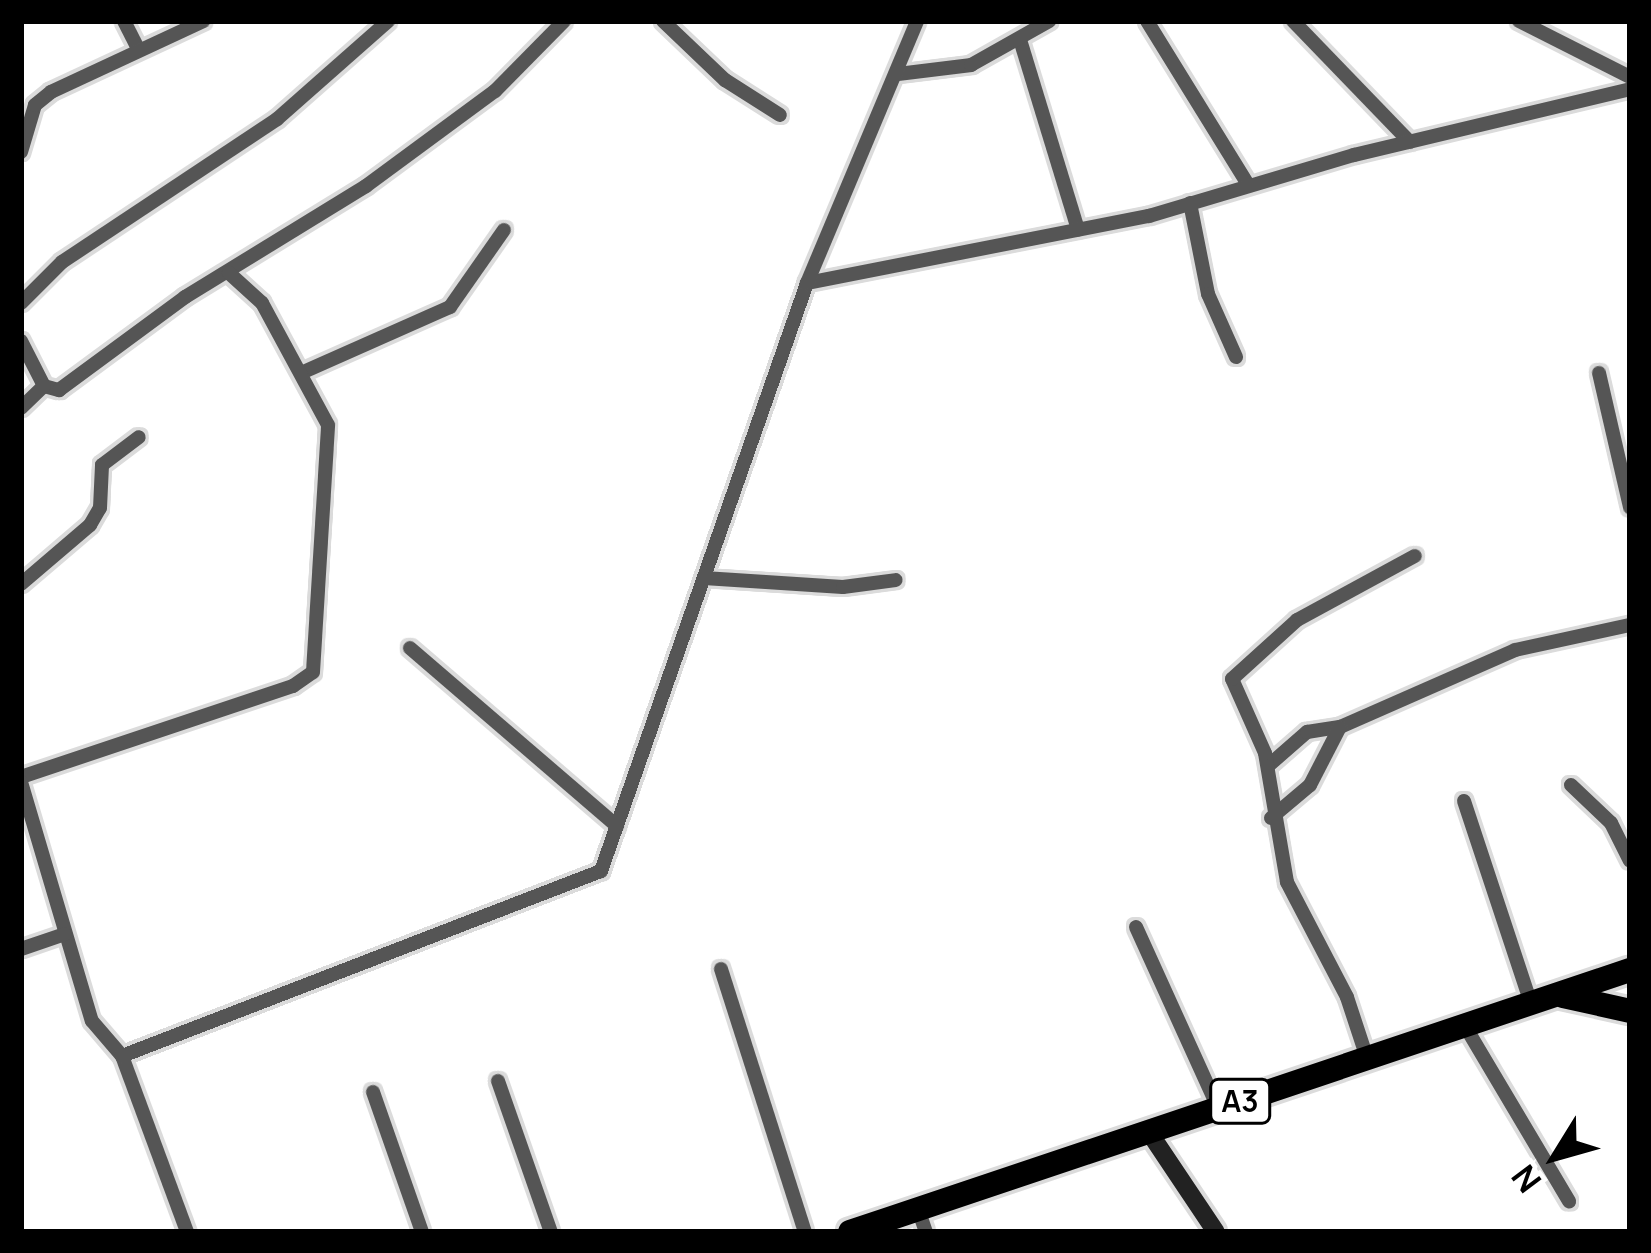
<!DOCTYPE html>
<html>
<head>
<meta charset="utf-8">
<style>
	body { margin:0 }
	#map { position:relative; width:1651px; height:1253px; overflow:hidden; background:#fff; font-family:Manrope,sans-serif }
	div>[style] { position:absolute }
	.roads { filter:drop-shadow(3px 0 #dbdbdb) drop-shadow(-3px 0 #dbdbdb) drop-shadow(0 3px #dbdbdb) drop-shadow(0 -3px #dbdbdb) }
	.street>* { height:14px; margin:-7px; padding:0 7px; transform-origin:7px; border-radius:7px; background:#555 }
	.secondary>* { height:18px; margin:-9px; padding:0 9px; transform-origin:9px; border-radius:9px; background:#222 }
	.highway>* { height:24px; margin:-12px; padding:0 12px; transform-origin:12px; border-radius:12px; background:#000 }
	span { translate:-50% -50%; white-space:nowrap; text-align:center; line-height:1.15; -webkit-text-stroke:10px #fff; paint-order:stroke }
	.shield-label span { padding:3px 9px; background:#fff; border:3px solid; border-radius:9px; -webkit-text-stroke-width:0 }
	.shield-label { font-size:30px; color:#000; font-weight:700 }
	.frame { position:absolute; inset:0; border:24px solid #000; pointer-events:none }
	.north { position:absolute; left:1495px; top:1097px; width:120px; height:120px; -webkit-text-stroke:9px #fff; paint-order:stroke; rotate:233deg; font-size:33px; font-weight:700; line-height:48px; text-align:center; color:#000 }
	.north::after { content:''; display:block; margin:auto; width:42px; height:54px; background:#000; clip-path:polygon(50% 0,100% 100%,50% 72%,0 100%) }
</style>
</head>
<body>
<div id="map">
	<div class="roads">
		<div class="street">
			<i style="left:124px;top:21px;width:30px;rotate:63deg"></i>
			<i style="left:663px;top:21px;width:86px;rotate:43.6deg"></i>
			<i style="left:725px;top:80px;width:65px;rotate:32.5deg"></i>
			<i style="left:1147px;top:21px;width:190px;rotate:58.3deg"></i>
			<i style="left:1293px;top:21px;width:168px;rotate:46deg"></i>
			<i style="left:1519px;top:21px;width:124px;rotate:26.8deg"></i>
			<i style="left:1021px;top:43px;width:195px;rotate:73deg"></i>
			<i style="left:898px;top:74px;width:74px;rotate:-7deg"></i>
			<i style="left:971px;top:65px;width:90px;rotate:-29.4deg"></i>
			<i style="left:21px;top:152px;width:49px;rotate:-73.4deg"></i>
			<i style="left:35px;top:105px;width:21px;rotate:-39deg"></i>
			<i style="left:51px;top:92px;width:168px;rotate:-25deg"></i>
			<i style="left:1190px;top:203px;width:93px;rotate:78.8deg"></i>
			<i style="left:1208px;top:294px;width:69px;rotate:66deg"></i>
			<i style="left:807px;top:283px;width:349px;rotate:-11.1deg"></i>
			<i style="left:1149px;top:216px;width:214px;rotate:-16.6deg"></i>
			<i style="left:1354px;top:155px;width:284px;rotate:-13.4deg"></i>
			<i style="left:21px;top:303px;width:58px;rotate:-45deg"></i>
			<i style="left:62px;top:262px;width:258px;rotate:-33.6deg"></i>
			<i style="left:277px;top:119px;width:148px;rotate:-41.4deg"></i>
			<i style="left:21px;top:341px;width:51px;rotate:62.9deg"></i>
			<i style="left:44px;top:386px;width:16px;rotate:15deg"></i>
			<i style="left:59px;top:390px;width:157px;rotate:-36.4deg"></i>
			<i style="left:185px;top:297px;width:212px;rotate:-31.5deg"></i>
			<i style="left:366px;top:186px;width:160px;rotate:-36.4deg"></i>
			<i style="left:495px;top:91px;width:98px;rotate:-45.4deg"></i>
			<i style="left:301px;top:373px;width:163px;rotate:-23.9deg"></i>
			<i style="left:450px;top:307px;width:94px;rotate:-55deg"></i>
			<i style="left:1599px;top:373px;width:138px;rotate:77deg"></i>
			<i style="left:21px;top:408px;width:32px;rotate:-44deg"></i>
			<i style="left:704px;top:578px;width:139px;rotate:3.7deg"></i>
			<i style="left:843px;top:587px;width:53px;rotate:-7.5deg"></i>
			<i style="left:21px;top:584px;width:91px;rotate:-40.5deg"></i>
			<i style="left:90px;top:525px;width:20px;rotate:-60deg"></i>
			<i style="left:100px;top:508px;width:43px;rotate:-87.3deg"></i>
			<i style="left:102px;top:465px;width:46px;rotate:-37.1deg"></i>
			<i style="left:410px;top:648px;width:273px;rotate:40.7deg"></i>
			<i style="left:1268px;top:766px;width:52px;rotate:-41.1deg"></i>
			<i style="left:1307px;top:732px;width:33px;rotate:-9deg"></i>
			<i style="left:1340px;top:727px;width:191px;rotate:-23.7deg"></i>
			<i style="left:1515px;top:650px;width:118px;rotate:-12.3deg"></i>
			<i style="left:21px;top:777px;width:287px;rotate:-18.5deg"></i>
			<i style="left:293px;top:686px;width:24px;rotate:-35deg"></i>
			<i style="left:313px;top:672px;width:247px;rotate:-86.5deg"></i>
			<i style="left:328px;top:425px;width:139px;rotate:-118.4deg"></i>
			<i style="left:262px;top:303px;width:45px;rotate:-137.7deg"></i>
			<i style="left:21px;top:782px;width:249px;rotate:73.5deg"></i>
			<i style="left:92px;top:1021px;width:46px;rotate:49.4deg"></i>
			<i style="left:122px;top:1056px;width:188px;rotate:69.7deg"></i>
			<i style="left:1571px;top:785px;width:55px;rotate:43.5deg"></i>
			<i style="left:1611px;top:823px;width:42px;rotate:63.4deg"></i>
			<i style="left:1464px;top:801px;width:214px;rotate:71.7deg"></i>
			<i style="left:1271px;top:818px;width:51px;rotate:-40.2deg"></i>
			<i style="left:1310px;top:785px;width:65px;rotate:-62.7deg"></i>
			<i style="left:1136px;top:927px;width:199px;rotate:65.6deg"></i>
			<i style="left:21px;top:949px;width:46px;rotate:-18.8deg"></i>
			<i style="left:721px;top:969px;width:276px;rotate:72.3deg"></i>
			<i style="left:1465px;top:1026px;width:204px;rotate:59.3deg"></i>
			<i style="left:122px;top:1056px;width:513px;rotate:-21.12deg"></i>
			<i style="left:601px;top:871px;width:623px;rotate:-70.69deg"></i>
			<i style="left:807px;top:283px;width:284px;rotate:-67.2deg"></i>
			<i style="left:1367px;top:1058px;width:64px;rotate:-108.2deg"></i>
			<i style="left:1347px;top:997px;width:130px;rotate:-117.6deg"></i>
			<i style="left:1287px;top:882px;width:131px;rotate:-99.7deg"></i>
			<i style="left:1265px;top:753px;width:81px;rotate:-114deg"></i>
			<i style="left:1232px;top:679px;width:88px;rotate:-42.2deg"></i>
			<i style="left:1297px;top:620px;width:134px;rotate:-28.5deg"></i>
			<i style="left:498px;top:1081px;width:160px;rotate:70.7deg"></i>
			<i style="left:373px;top:1092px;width:148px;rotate:70.7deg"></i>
			<i style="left:918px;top:1209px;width:24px;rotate:71deg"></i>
		</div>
		<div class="secondary">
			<i style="left:1149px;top:1132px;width:120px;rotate:56.2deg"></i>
		</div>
		<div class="highway">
			<i style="left:1563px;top:996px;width:69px;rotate:12.6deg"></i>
			<i style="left:850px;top:1232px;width:823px;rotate:-18.57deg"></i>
		</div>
	</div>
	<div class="shield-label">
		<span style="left:1240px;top:1101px">A3</span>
	</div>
	<div class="frame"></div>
	<div class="north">N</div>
</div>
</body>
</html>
